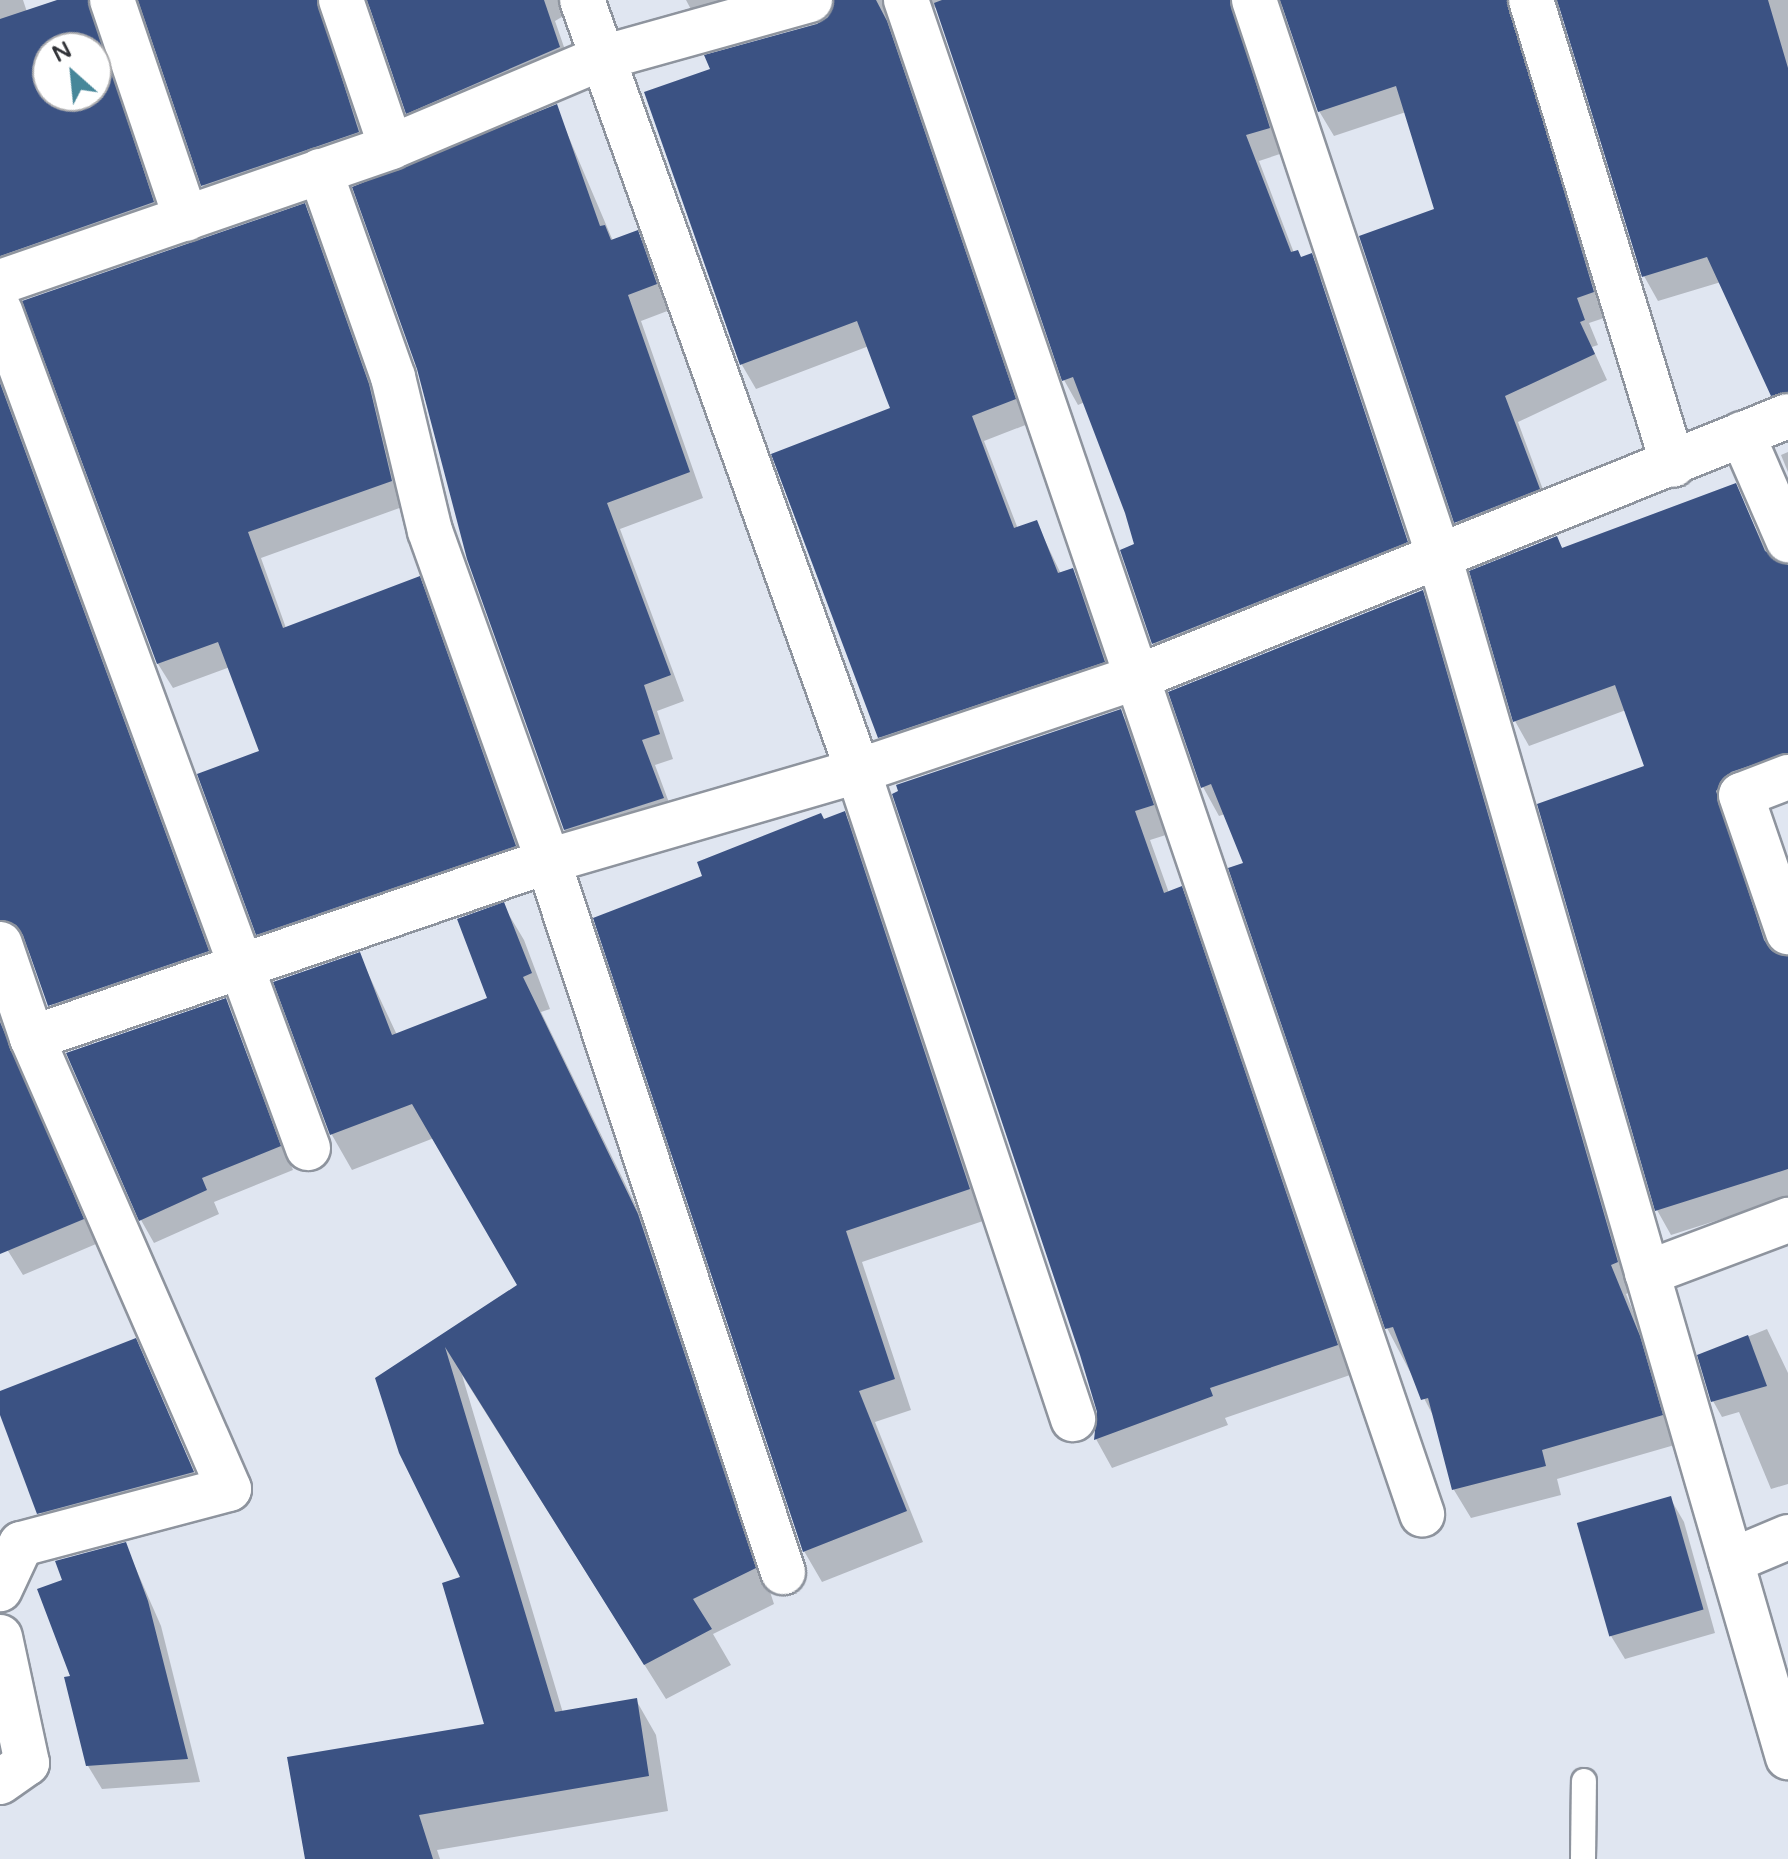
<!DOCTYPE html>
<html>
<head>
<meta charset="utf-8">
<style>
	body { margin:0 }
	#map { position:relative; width:1788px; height:1859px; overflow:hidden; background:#e0e6f1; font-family:"Varela Round",sans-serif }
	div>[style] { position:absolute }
	.shadow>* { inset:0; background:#0003 }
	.building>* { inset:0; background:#3b5283; transform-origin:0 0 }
	.roads { filter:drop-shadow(2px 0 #8e949e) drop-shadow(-2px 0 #8e949e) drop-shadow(0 2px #8e949e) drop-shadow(0 -2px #8e949e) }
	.lane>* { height:24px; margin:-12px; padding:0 12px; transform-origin:12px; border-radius:12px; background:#fff }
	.street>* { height:44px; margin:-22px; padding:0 22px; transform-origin:22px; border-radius:22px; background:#fff }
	span { translate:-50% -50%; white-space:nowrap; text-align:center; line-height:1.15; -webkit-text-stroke:8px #fff; paint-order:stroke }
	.north { position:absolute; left:32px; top:32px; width:80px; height:80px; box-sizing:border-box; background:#fff; border:2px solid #adadaf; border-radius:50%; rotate:333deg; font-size:22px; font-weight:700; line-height:32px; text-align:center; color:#313338 }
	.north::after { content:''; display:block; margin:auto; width:28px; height:36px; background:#47879a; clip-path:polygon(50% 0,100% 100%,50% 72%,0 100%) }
</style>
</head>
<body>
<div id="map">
	<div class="shadow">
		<i style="clip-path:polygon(evenodd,0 0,23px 0,27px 12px,63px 0,95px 0,167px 228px,0 289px,0 0,48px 48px,96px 48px,96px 96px,48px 96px,48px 48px)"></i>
		<i style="clip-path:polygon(137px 0,610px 0,589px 1px,555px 21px,573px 73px,422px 137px,408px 113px,372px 9px,363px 0,372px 157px,217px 210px,203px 185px)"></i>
		<i style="clip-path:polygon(686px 0,924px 0,1028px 424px,984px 441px,1018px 529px,1036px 522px,1061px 574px,1072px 570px,1086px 595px,1118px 687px,894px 762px,880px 737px,892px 409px,869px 346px,756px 389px,742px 365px,647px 94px,712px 70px,707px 57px,829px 20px,833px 4px,818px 0,703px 32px)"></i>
		<i style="clip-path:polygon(evenodd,926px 0,1551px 0,1607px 317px,1589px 323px,1598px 345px,1592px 347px,1607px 380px,1518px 422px,1552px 514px,1470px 547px,1456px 522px,1361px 237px,1436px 210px,1406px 112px,1334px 136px,1319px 111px,1284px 8px,1276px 0,1283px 153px,1259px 161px,1294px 253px,1301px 259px,1311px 255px,1325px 280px,1421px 567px,1168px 668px,1154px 644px,1122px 551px,1136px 546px,1127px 513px,1085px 402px,1078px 405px,1064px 380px,937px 9px,926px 0,1318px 279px,1323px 279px,1413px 551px,1409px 552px,1318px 279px)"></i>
		<i style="clip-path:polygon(1552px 0,1788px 0,1788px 420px,1721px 282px,1658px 301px,1644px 276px,1561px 8px)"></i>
		<i style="clip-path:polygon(556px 107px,613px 241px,637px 232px,651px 257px,670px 310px,641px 321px,703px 498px,620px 529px,684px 701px,657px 711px,673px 759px,655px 765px,677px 824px,580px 855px,565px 830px,469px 559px)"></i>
		<i style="clip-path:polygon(304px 206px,318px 230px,382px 411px,405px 506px,261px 558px,286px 628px,419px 578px,433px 603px,529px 871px,272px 959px,258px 934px,262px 753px,230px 667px,173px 688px,158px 664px,25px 302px)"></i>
		<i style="clip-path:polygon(0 366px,222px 976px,64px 1030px,28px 949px,7px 944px,0 952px)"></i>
		<i style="clip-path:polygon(1788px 452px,1788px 472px,1781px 455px)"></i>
		<i style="clip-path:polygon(1735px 486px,1769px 556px,1788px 566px,1788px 780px,1729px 817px,1772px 949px,1788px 958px,1788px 1198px,1671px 1235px,1657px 1210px,1647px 767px,1626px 710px,1529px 746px,1515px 721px,1556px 538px,1563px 549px)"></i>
		<i style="clip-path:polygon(1422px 592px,1438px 621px,1633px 1291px,1626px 1294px,1655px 1367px,1678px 1444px,1557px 1479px,1561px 1495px,1471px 1518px,1454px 1490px,1437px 1423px,1387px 1328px,1245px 864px,1225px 814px,1219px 816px,1203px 787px)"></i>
		<i style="clip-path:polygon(1120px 711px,1137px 740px,1169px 834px,1150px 840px,1169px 893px,1181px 888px,1197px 917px,1353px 1374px,1225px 1418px,1228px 1425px,1112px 1468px,1096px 1439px)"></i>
		<i style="clip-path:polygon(844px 813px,862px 844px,986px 1220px,862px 1262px,911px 1410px,875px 1422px,923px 1542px,822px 1582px,804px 1551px,705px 877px)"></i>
		<i style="clip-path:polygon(503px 905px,524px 940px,550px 1009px,541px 1012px,658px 1251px,774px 1604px,713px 1634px,731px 1665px,666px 1699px,462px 1375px,563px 1713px,636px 1700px,656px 1735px,668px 1811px,437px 1850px,440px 1859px,307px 1859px,487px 1725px,463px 1579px,378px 1378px,519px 1286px,434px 1138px,352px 1170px,332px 1135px,276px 983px,359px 954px,397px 1035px,490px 999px)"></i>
		<i style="clip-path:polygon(225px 1000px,293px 1170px,214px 1202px,219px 1214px,154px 1243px,141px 1220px)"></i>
		<i style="clip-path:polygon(0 1001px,22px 1075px,96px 1244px,23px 1275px,0 1238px)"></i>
		<i style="clip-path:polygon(1767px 1329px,1788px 1373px,1788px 1484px,1771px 1489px,1739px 1412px,1722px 1417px,1713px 1401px,1700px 1356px)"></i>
		<i style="clip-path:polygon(135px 1341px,202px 1489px,48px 1529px,0 1410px,0 1393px)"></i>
		<i style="clip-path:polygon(1670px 1498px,1684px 1522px,1715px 1633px,1625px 1659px,1611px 1636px,1580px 1524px)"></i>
		<i style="clip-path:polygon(125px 1544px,161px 1626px,200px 1782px,102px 1789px,88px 1766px,65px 1581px)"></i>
	</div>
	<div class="building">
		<i style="clip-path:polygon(evenodd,57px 0,88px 0,154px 202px,0 256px,0 19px,57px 0,48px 48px,96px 48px,96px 96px,48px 96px,48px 48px)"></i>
		<i style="clip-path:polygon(138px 0,317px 0,359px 132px,201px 186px)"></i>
		<i style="clip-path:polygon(367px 0,544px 0,560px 47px,406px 114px)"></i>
		<i style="clip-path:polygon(834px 0,876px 0,887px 21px,1016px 399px,972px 416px,1014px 528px,1037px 520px,1058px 573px,1073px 568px,1105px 662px,878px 738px,771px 454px,890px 408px,886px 398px,857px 321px,740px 365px,644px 92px,710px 69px,704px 55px,817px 24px,828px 17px)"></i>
		<i style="clip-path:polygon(942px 0,1230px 0,1270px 128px,1246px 135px,1291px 252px,1298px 250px,1301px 257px,1312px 253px,1408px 542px,1152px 644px,1120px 550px,1134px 544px,1125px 513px,1073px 377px,1062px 381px,934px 3px)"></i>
		<i style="clip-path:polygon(1280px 0,1507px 0,1594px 292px,1577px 298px,1585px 320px,1580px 322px,1595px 354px,1505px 396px,1540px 489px,1454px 523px,1359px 236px,1434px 209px,1396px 86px,1318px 112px)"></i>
		<i style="clip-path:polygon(1557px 0,1768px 0,1788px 68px,1788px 392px,1771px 396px,1707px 257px,1642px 277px)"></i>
		<i style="clip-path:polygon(557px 104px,600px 226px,605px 225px,611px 240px,638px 230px,657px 284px,628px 295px,690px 472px,607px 503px,671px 675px,644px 685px,660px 734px,642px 740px,664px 798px,564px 830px,467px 559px,417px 369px,352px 187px)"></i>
		<i style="clip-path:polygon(305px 203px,369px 384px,392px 481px,248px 532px,283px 628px,420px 576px,516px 846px,256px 935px,197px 774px,259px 751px,218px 642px,157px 664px,22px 301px)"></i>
		<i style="clip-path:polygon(0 383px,209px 951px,48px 1006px,23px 935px,16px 925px,0 920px)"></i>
		<i style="clip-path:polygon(1736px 483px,1765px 551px,1788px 565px,1788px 753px,1731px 772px,1716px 791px,1764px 940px,1772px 951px,1788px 956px,1788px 1169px,1655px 1211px,1537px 804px,1644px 766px,1615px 685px,1513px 722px,1469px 571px,1557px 536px,1562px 548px)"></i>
		<i style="clip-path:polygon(1423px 590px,1618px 1262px,1611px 1265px,1640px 1336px,1663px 1415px,1542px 1450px,1546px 1466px,1452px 1490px,1428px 1398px,1421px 1400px,1393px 1327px,1385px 1329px,1228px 868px,1243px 863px,1211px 784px,1201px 788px,1168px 692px)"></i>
		<i style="clip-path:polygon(1121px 709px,1154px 805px,1135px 811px,1164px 893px,1182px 886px,1338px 1345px,1210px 1388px,1213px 1396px,1094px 1440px,1097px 1412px,1080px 1355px,892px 794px,898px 791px,896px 785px)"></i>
		<i style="clip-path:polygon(845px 811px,970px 1189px,846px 1231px,895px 1379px,859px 1391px,907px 1511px,803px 1552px,593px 918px,702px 876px,697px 862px,821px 813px,824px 819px)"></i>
		<i style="clip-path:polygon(504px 902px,532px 973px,523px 977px,638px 1214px,756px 1568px,693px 1599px,712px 1629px,644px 1665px,445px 1347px,555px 1712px,637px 1698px,649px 1776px,419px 1815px,433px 1859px,305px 1859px,287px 1757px,484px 1724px,442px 1583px,460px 1577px,399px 1453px,375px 1378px,517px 1285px,412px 1104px,330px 1135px,273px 982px,360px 952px,392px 1035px,487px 998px,457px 919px)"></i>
		<i style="clip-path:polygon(226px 998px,281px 1146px,202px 1178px,207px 1190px,139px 1221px,66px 1053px)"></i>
		<i style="clip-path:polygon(0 1022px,84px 1219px,0 1254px)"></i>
		<i style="clip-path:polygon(1748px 1335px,1767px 1386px,1711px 1402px,1697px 1355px)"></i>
		<i style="clip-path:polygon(136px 1338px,194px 1472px,37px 1514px,0 1415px,0 1391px)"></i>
		<i style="left:1671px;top:1496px;width:118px;height:98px;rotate:74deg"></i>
		<i style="clip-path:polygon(126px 1542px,148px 1601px,188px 1759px,86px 1766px,64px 1677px,70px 1676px,37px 1589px,62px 1580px,55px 1561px)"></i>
	</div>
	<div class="roads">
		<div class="lane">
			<i style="left:1583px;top:1859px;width:78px;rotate:-89.3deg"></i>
		</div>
		<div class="street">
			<i style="left:112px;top:0;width:231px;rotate:71.3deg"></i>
			<i style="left:341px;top:0;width:155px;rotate:71.2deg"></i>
			<i style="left:582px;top:0;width:819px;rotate:70.3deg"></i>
			<i style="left:858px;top:771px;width:683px;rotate:71.64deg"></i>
			<i style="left:906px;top:0;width:1600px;rotate:71.18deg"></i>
			<i style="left:1254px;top:0;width:586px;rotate:71.6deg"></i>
			<i style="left:1439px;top:556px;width:1251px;rotate:73.8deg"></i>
			<i style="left:1531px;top:0;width:486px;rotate:73deg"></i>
			<i style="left:320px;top:171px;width:219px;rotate:70.5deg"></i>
			<i style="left:393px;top:377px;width:158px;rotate:76.5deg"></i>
			<i style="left:430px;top:531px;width:350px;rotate:70.3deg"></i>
			<i style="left:548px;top:861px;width:749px;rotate:71.71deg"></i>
			<i style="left:0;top:282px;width:414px;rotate:-19deg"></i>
			<i style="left:391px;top:147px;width:229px;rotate:-22.9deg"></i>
			<i style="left:602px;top:58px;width:216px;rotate:-15.6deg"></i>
			<i style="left:0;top:311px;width:892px;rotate:69.8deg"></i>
			<i style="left:1742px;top:434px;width:116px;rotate:66.5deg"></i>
			<i style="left:1788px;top:777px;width:50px;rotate:159deg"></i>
			<i style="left:1741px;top:795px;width:145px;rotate:71.1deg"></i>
			<i style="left:0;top:944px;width:99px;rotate:71.2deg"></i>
			<i style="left:32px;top:1038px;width:492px;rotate:66.4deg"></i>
			<i style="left:229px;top:1489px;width:215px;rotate:165.2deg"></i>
			<i style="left:21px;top:1544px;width:50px;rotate:115deg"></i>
			<i style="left:32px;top:1038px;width:546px;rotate:-18.93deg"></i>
			<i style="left:548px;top:861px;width:323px;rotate:-16.2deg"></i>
			<i style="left:858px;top:771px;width:295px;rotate:-18.6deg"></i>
			<i style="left:1138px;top:677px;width:700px;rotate:-21.88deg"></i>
			<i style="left:1647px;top:1273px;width:151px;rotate:-20.6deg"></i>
			<i style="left:1731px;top:1561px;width:62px;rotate:-22.8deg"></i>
			<i style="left:0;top:1637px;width:129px;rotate:77.9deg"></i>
			<i style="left:27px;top:1763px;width:33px;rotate:145deg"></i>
		</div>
	</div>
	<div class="north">N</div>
</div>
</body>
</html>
